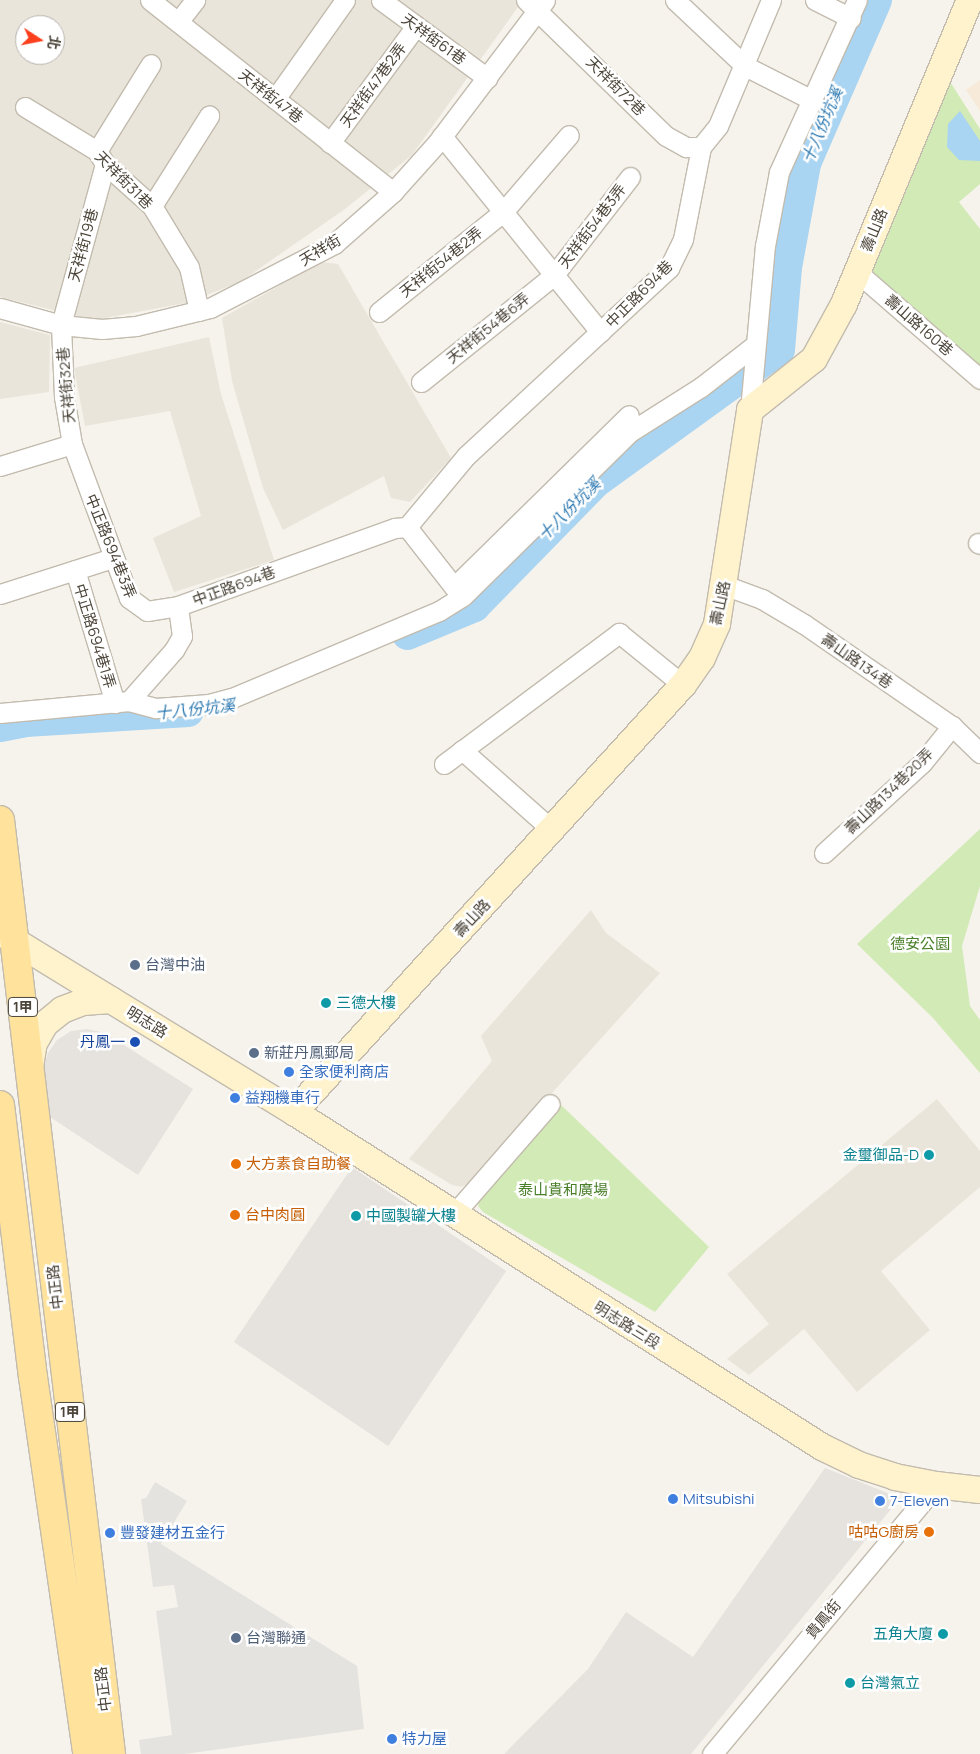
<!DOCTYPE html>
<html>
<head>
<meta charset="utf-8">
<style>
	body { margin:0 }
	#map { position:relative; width:980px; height:1754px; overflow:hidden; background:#f6f3ec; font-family:Manrope,"Noto Sans TC",sans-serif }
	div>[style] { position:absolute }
	.residential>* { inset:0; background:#eae5da }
	.commercial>* { inset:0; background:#f7ead8 }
	.industrial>* { inset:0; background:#e6e2dd; transform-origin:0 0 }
	.green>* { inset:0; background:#d2eab5 }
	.parking>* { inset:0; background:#e5e3e0 }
	.water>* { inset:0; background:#a9d4f2 }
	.river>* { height:31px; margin:-15.5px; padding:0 15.5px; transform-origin:15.5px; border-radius:15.5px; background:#a9d4f2 }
	.roads { filter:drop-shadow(1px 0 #c2bbae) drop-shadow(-1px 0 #c2bbae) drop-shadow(0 1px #c2bbae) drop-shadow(0 -1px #c2bbae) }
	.street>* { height:19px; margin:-9.5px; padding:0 9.5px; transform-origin:9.5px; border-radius:9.5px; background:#fff }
	.secondary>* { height:26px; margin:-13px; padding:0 13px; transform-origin:13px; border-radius:13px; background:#fff3cd }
	.primary>* { height:28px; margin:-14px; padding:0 14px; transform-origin:14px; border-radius:14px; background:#ffe39c }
	.dots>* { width:14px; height:14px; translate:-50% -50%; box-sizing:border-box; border:2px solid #fff; border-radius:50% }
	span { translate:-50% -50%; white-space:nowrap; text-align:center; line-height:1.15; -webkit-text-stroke:5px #fff; paint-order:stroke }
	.shield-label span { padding:1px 4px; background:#fff; border:1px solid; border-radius:4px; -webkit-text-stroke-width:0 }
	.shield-label { font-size:14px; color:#4b4439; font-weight:700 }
	.street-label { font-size:15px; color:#4b4439 }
	.park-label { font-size:15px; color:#4a7f2a }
	.service-label { font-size:15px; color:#4e5e75 }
	.left { translate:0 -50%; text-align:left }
	.culture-label { font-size:15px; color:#0d838f }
	.right { translate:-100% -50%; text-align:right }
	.transit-label { font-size:15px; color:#164399 }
	.shop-label { font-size:15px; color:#366cbe }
	.food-label { font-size:15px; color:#c56008 }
	.water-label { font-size:16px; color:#2e7ab2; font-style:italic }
	.north { position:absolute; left:15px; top:15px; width:50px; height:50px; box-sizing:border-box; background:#fff; border:1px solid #b7b4b0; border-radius:50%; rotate:101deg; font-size:14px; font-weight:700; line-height:20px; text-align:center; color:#4b4439 }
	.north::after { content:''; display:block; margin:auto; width:18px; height:22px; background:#fc3f1d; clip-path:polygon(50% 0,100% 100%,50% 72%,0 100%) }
</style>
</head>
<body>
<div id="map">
	<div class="residential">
		<i style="clip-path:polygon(evenodd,0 0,523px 0,412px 155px,345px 209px,240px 282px,186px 303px,94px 320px,0 297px,0 0,25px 25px,55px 25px,55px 55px,25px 55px,25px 25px)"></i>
		<i style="clip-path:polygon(321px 262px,338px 264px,451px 458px,410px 502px,391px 498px,384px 476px,283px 530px,263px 488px,232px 381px,222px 318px)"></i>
		<i style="clip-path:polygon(0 322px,50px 335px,49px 392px,0 399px)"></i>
		<i style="clip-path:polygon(209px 337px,221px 394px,274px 560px,174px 592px,153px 538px,201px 516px,170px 411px,85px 426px,74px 368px)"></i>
		<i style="clip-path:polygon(591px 910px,606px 933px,660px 973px,472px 1182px,461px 1187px,452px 1185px,409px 1159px,492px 1061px,481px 1036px)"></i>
		<i style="clip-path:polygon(937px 1099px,980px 1151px,980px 1187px,881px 1271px,930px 1330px,857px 1392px,804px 1329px,749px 1375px,727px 1359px,769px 1324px,727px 1274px)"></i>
	</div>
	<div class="commercial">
		<i style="clip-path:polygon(980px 80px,980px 111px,966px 90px)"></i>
	</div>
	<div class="industrial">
		<i style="clip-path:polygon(87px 1029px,105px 1033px,193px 1089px,138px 1175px,47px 1115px,42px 1072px,48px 1053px,57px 1040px,71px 1031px)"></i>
		<i style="left:352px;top:1167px;width:186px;height:211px;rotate:34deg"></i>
		<i style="clip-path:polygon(825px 1468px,900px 1498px,691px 1754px,504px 1754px,588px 1669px,626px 1612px,693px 1657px)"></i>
	</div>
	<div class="green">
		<i style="clip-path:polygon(949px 80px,980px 129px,980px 184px,959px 202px,980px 229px,980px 372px,868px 272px)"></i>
		<i style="clip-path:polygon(980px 829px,980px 886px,962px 946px,970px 1006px,980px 1020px,980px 1073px,933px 1018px,857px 944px)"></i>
		<i style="clip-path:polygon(560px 1104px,709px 1247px,655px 1312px,483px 1212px,478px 1206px,481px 1191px)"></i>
	</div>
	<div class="parking">
		<i style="clip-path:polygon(155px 1482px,187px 1501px,161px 1544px,357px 1666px,364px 1729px,185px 1754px,141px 1754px,139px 1740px,172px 1735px,156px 1611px,178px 1607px,174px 1585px,153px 1587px,141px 1499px,146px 1498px)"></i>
	</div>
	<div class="water">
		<i style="clip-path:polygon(960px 111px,980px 141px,980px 161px,959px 160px,947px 147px,948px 124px)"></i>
	</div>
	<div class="river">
		<i style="left:407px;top:634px;width:73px;rotate:-22.7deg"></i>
		<i style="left:474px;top:606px;width:173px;rotate:-45.7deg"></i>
		<i style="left:595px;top:482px;width:227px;rotate:-35.9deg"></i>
		<i style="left:779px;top:349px;width:82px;rotate:-85.1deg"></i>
		<i style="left:786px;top:267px;width:106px;rotate:-79.6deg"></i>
		<i style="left:805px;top:163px;width:178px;rotate:-66.5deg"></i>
		<i style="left:0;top:726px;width:25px;rotate:-11deg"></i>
		<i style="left:25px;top:721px;width:163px;rotate:-3.5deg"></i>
	</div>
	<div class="roads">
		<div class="street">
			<i style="left:150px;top:0;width:310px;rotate:38.3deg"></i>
			<i style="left:381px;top:0;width:132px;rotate:36.3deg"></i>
			<i style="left:526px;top:0;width:195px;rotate:44.2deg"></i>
			<i style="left:666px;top:136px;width:23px;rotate:29deg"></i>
			<i style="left:686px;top:147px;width:15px"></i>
			<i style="left:675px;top:0;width:96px;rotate:43.3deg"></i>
			<i style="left:745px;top:66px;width:73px;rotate:26.9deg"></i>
			<i style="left:815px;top:0;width:40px;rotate:26.6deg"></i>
			<i style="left:178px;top:22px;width:28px;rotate:-52deg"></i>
			<i style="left:275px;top:99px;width:121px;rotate:-54.7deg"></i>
			<i style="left:25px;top:107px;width:84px;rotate:31.4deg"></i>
			<i style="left:97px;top:151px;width:15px;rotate:58deg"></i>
			<i style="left:105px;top:164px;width:63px;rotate:41.8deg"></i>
			<i style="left:152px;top:206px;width:71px;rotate:58.8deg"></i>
			<i style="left:189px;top:267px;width:45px;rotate:77.2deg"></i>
			<i style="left:442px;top:136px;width:252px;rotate:51.1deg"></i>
			<i style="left:330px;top:143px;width:145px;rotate:-53.7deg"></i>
			<i style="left:97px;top:151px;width:102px;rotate:-58.2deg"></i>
			<i style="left:105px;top:164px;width:167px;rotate:105.3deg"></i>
			<i style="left:61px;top:325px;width:72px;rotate:87.6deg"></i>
			<i style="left:64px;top:397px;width:48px;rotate:80.3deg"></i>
			<i style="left:72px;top:444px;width:164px;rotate:69.7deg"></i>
			<i style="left:129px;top:598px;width:22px;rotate:36deg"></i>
			<i style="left:147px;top:611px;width:31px;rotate:-9deg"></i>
			<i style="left:152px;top:206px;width:107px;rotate:-57.7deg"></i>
			<i style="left:857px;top:272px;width:163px;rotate:41deg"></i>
			<i style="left:0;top:308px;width:63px;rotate:15.6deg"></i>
			<i style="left:61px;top:325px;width:41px;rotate:5.6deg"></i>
			<i style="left:102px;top:329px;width:34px;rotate:-5deg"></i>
			<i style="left:136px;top:326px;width:76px;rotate:-13.7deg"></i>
			<i style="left:210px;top:308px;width:140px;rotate:-27.3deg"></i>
			<i style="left:334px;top:244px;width:79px;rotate:-41.4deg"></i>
			<i style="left:393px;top:192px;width:66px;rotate:-48.1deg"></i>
			<i style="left:437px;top:143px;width:179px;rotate:-52.9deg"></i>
			<i style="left:379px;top:312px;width:159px;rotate:-38.9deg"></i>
			<i style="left:503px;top:212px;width:101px;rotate:-49.4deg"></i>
			<i style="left:421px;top:382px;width:171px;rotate:-38.8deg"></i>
			<i style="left:554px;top:275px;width:124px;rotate:-52.2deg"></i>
			<i style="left:750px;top:410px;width:165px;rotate:-84.8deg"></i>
			<i style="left:765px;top:246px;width:75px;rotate:-79.3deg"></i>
			<i style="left:779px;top:172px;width:189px;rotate:-65.6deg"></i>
			<i style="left:0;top:466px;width:75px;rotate:-17deg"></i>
			<i style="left:407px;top:527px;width:76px;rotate:51.9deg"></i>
			<i style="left:454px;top:587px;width:245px;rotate:-44.5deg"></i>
			<i style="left:978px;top:543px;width:2px;rotate:27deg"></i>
			<i style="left:75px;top:570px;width:139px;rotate:73.3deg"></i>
			<i style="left:724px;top:585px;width:40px;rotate:20.2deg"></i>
			<i style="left:762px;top:599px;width:49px;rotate:30.8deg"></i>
			<i style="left:804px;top:624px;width:180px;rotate:34.6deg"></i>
			<i style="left:952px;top:726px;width:39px;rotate:44deg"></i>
			<i style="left:0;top:594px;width:119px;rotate:-17.7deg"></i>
			<i style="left:129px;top:701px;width:28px;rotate:15deg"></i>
			<i style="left:156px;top:708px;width:53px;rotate:-4.3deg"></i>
			<i style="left:209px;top:704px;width:24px;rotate:-15deg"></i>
			<i style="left:232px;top:698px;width:225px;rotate:-22.8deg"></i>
			<i style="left:439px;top:611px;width:28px;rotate:-32deg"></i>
			<i style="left:463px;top:596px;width:234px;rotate:-44.5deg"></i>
			<i style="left:630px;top:432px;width:84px;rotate:-32.4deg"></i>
			<i style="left:701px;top:387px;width:68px;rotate:-37.9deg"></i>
			<i style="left:0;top:713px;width:130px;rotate:-5.3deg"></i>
			<i style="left:129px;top:701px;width:68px;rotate:-48.6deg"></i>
			<i style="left:174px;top:650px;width:16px;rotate:-60deg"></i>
			<i style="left:182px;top:636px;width:30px;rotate:-98deg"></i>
			<i style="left:178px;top:606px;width:231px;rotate:-19.8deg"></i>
			<i style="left:395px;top:528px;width:12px;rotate:-5deg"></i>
			<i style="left:407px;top:527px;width:92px;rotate:-50.3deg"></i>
			<i style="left:466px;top:456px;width:277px;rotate:-42.8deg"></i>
			<i style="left:669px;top:268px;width:32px;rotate:-64deg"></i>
			<i style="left:683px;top:239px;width:94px;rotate:-78.9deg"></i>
			<i style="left:701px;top:147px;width:27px;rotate:-51deg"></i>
			<i style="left:718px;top:126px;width:137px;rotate:-67.2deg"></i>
			<i style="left:462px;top:750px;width:120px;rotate:41.6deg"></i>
			<i style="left:444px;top:764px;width:219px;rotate:-36.8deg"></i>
			<i style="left:619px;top:633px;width:82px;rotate:39.1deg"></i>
			<i style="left:824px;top:853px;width:133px;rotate:-42.6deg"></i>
			<i style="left:922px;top:763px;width:48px;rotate:-51deg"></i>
			<i style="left:453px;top:1215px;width:147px;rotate:-48.9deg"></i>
			<i style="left:712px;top:1754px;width:350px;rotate:-50.2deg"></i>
		</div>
		<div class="secondary">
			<i style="left:0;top:932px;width:345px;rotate:31.5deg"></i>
			<i style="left:294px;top:1112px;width:625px;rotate:32.39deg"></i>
			<i style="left:822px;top:1447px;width:41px;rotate:25.9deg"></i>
			<i style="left:859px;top:1465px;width:38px;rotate:18deg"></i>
			<i style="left:895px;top:1477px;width:42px;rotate:11deg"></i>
			<i style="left:936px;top:1485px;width:44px;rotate:6.5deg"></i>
			<i style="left:30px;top:1067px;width:24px;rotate:-81deg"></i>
			<i style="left:34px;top:1043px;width:22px;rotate:-60deg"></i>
			<i style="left:45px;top:1024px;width:22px;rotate:-39deg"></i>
			<i style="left:62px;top:1010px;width:22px;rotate:-21deg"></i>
			<i style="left:83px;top:1002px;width:28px;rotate:-4deg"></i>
			<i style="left:294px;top:1112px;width:578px;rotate:-47.67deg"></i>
			<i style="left:683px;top:685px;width:33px;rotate:-55deg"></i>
			<i style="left:702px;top:658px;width:37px;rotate:-66deg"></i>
			<i style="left:717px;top:624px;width:217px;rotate:-81.2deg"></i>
			<i style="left:750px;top:410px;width:82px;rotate:-38.6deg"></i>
			<i style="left:814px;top:359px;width:63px;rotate:-61.4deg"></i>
			<i style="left:844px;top:304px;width:329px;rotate:-67.5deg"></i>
		</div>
		<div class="primary">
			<i style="left:0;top:820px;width:941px;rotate:83.22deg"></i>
			<i style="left:0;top:1105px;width:274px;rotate:83.1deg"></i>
			<i style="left:33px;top:1377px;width:381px;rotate:81.8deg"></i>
		</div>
	</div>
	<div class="dots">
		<i style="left:135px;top:965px;background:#5c6f8a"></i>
		<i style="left:326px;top:1003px;background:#0f9aa8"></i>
		<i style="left:135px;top:1042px;background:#1a4fb4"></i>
		<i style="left:254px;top:1053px;background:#5c6f8a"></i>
		<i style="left:289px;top:1072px;background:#3f7fe0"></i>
		<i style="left:235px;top:1098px;background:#3f7fe0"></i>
		<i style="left:929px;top:1155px;background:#0f9aa8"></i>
		<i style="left:236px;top:1164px;background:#e8710a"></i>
		<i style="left:235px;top:1215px;background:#e8710a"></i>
		<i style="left:356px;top:1216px;background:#0f9aa8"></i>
		<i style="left:673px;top:1499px;background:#3f7fe0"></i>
		<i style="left:880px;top:1501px;background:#3f7fe0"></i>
		<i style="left:929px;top:1532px;background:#e8710a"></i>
		<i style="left:110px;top:1533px;background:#3f7fe0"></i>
		<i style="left:943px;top:1634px;background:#0f9aa8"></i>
		<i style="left:236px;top:1638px;background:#5c6f8a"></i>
		<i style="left:850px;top:1683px;background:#0f9aa8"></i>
		<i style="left:392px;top:1739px;background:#3f7fe0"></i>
	</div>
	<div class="shield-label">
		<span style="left:23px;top:1007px">1甲</span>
		<span style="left:70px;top:1412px">1甲</span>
	</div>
	<div class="street-label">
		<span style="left:434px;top:39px;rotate:36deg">天祥街61巷</span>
		<span style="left:373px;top:85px;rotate:-54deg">天祥街47巷2弄</span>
		<span style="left:616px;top:86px;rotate:45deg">天祥街72巷</span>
		<span style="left:271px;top:96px;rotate:38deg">天祥街47巷</span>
		<span style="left:124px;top:180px;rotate:45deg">天祥街31巷</span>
		<span style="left:592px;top:226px;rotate:-53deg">天祥街54巷3弄</span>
		<span style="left:874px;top:230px;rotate:-68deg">壽山路</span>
		<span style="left:83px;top:245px;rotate:-75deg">天祥街19巷</span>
		<span style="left:320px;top:250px;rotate:-31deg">天祥街</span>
		<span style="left:441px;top:262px;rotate:-39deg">天祥街54巷2弄</span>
		<span style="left:639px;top:294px;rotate:-45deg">中正路694巷</span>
		<span style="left:919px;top:325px;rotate:41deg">壽山路160巷</span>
		<span style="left:488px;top:328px;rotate:-39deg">天祥街54巷6弄</span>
		<span style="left:66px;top:385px;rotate:-95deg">天祥街32巷</span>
		<span style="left:111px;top:546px;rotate:68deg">中正路694巷3弄</span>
		<span style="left:234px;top:586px;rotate:-20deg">中正路694巷</span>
		<span style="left:720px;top:603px;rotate:-78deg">壽山路</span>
		<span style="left:95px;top:636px;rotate:73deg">中正路694巷1弄</span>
		<span style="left:857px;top:661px;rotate:35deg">壽山路134巷</span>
		<span style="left:889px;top:791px;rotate:-44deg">壽山路134巷20弄</span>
		<span style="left:472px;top:918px;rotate:-47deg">壽山路</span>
		<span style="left:147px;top:1022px;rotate:32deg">明志路</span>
		<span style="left:55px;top:1287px;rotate:-97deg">中正路</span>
		<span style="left:627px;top:1325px;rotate:32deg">明志路三段</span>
		<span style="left:823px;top:1619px;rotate:-50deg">貴鳳街</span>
		<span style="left:103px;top:1689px;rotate:-97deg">中正路</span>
	</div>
	<div class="park-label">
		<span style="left:920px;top:944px">德安公園</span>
		<span style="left:563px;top:1190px">泰山貴和廣場</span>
	</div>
	<div class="service-label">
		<span class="left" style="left:145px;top:965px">台灣中油</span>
		<span class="left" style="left:264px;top:1053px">新莊丹鳳郵局</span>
		<span class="left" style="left:246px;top:1638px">台灣聯通</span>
	</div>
	<div class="culture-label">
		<span class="left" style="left:336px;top:1003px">三德大樓</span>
		<span class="right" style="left:919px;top:1155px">金璽御品-D</span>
		<span class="left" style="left:366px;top:1216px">中國製罐大樓</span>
		<span class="right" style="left:933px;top:1634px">五角大廈</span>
		<span class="left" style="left:860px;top:1683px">台灣氣立</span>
	</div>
	<div class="transit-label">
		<span class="right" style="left:125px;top:1042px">丹鳳一</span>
	</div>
	<div class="shop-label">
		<span class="left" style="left:299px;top:1072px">全家便利商店</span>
		<span class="left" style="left:245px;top:1098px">益翔機車行</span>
		<span class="left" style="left:683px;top:1499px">Mitsubishi</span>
		<span class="left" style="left:890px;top:1501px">7-Eleven</span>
		<span class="left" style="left:120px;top:1533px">豐發建材五金行</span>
		<span class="left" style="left:402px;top:1739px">特力屋</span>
	</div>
	<div class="food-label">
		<span class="left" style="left:246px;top:1164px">大方素食自助餐</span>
		<span class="left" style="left:245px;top:1215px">台中肉圓</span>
		<span class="right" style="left:919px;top:1532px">咕咕G廚房</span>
	</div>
	<div class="water-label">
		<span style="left:822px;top:125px;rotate:-67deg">十八份坑溪</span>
		<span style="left:569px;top:509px;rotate:-45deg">十八份坑溪</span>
		<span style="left:195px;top:709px;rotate:-6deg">十八份坑溪</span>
	</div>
	<div class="north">北</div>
</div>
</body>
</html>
